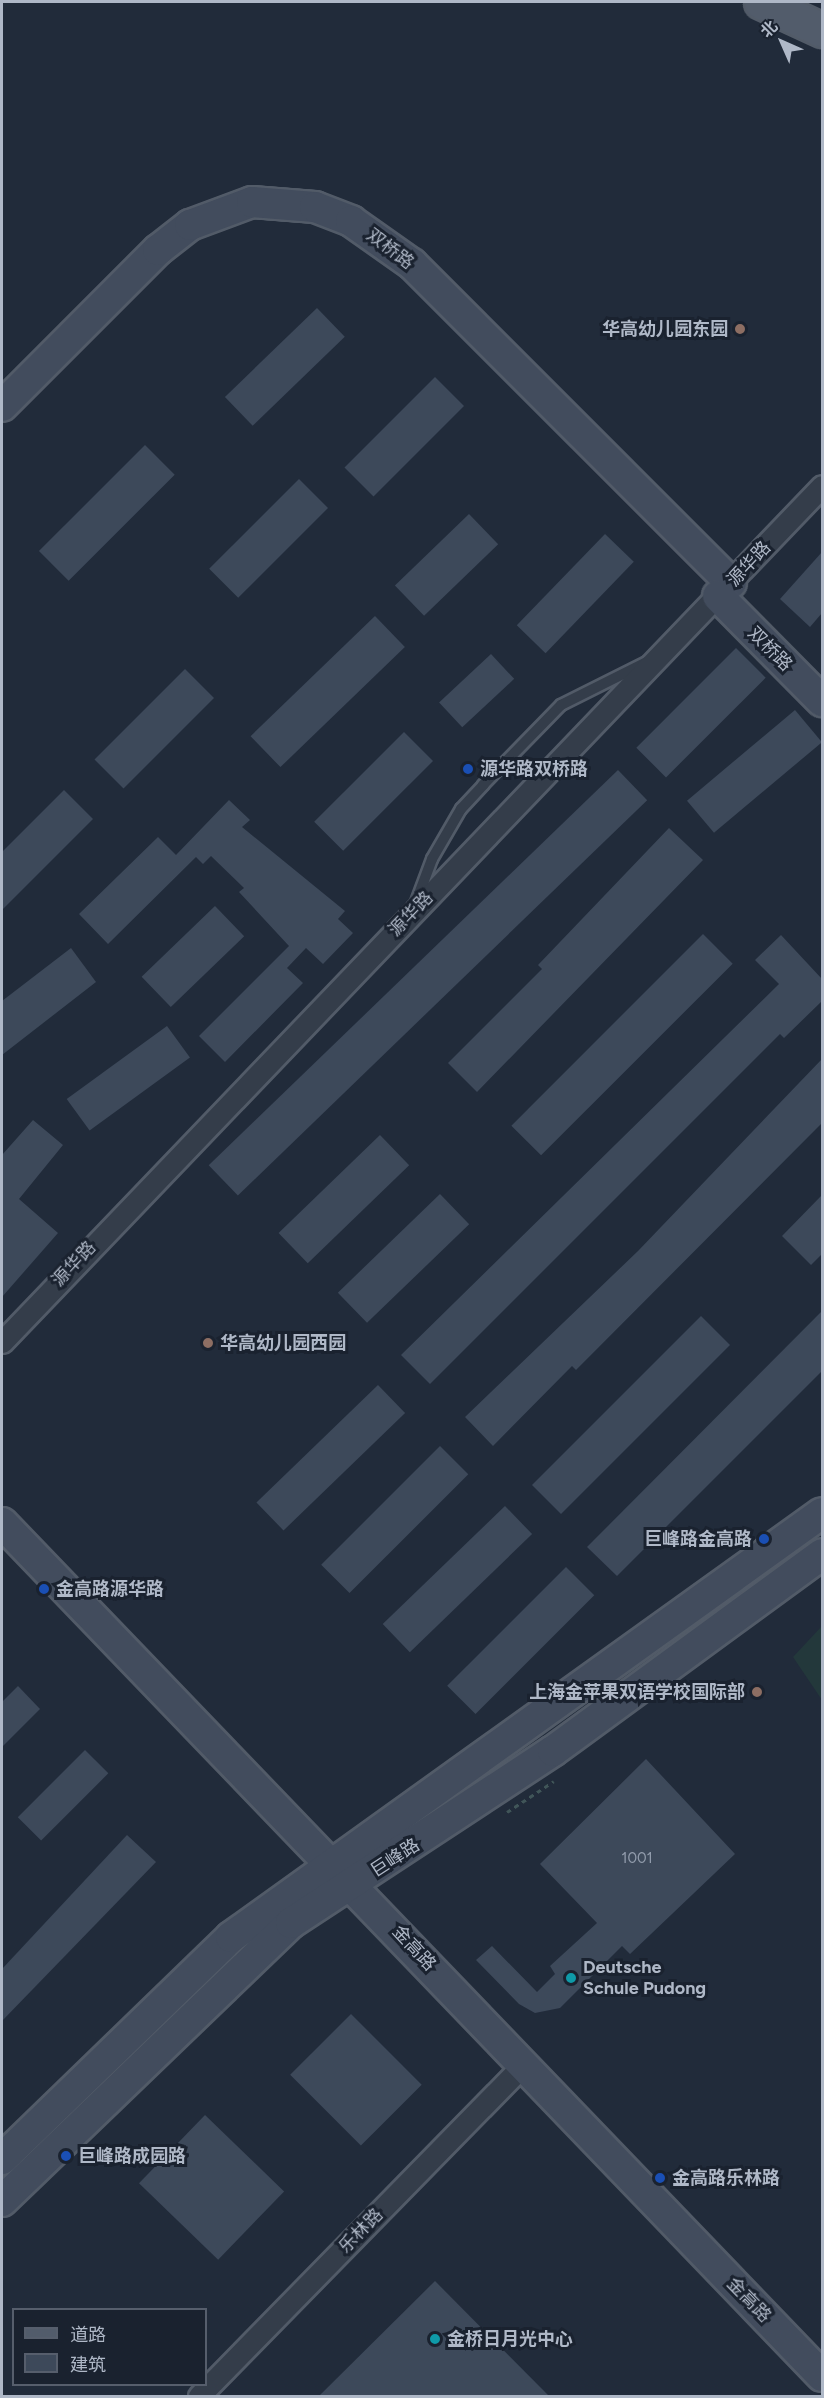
<!DOCTYPE html>
<html>
<head>
<meta charset="utf-8">
<style>
	body { margin:0 }
	#map { position:relative; width:824px; height:2398px; overflow:hidden; background:#212b3a; font-family:Figtree,"Noto Sans SC",sans-serif }
	div>[style] { position:absolute }
	.green>* { inset:0; background:#23383b }
	.building>* { inset:0; background:#3d495a; transform-origin:0 0 }
	.path>* { height:3px; margin-top:-1.5px; transform-origin:0; background:repeating-linear-gradient(90deg,#405558 0 4.5px,transparent 0 9px) }
	.roads { filter:drop-shadow(2px 0 #525b68) drop-shadow(-2px 0 #525b68) drop-shadow(0 2px #525b68) drop-shadow(0 -2px #525b68) }
	.lane>* { height:10px; margin:-5px; padding:0 5px; transform-origin:5px; border-radius:5px; background:#343d4a }
	.street>* { height:21px; margin:-10.5px; padding:0 10.5px; transform-origin:10.5px; border-radius:10.5px; background:#343d4a }
	.secondary>* { height:30px; margin:-15px; padding:0 15px; transform-origin:15px; border-radius:15px; background:#424c5d }
	.primary>* { height:33px; margin:-16.5px; padding:0 16.5px; transform-origin:16.5px; border-radius:16.5px; background:#525c6b }
	.dots>* { width:16px; height:16px; translate:-50% -50%; box-sizing:border-box; border:3px solid #1a222f; border-radius:50% }
	span { translate:-50% -50%; white-space:nowrap; text-align:center; line-height:1.15; -webkit-text-stroke:6px #1a222f; paint-order:stroke }
	.number-label { font-size:15px; color:#929cac }
	.number-label span { -webkit-text-stroke-width:0 }
	.street-label { font-size:18px; color:#afb8c7 }
	.poi-label { font-size:18px; color:#afb8c7; font-weight:700 }
	.right { translate:-100% -50%; text-align:right }
	.left { translate:0 -50%; text-align:left }
	.frame { position:absolute; inset:0; border:3px solid #afb8c7; pointer-events:none }
	.legend { position:absolute; left:12px; top:2308px; width:195px; height:78px; box-sizing:border-box; background:#1a222f; border:2px solid #565e6c; margin:0; padding:8px 10px; list-style:none; font-size:18px; color:#afb8c7 }
	.legend li { display:flex; align-items:center; gap:12px; height:30px }
	.legend b { width:30px; border:2px solid #565e6c }
	.north { position:absolute; left:752px; top:12px; width:60px; height:60px; -webkit-text-stroke:4px #1a222f; paint-order:stroke; rotate:315deg; font-size:16px; font-weight:700; line-height:24px; text-align:center; color:#afb8c7 }
	.north::after { content:''; display:block; margin:auto; width:21px; height:27px; background:#afb8c7; clip-path:polygon(50% 0,100% 100%,50% 72%,0 100%) }
</style>
</head>
<body>
<div id="map">
	<div class="green">
		<i style="clip-path:polygon(822px 1626px,822px 1700px,793px 1657px)"></i>
	</div>
	<div class="building">
		<i style="left:317px;top:308px;width:40px;height:128px;rotate:46deg"></i>
		<i style="left:435px;top:377px;width:41px;height:128px;rotate:45deg"></i>
		<i style="left:145px;top:445px;width:42px;height:150px;rotate:45deg"></i>
		<i style="left:299px;top:479px;width:41px;height:127px;rotate:45deg"></i>
		<i style="left:469px;top:514px;width:42px;height:103px;rotate:46deg"></i>
		<i style="left:605px;top:534px;width:40px;height:127px;rotate:44deg"></i>
		<i style="clip-path:polygon(822px 552px,822px 613px,810px 627px,780px 599px)"></i>
		<i style="left:375px;top:616px;width:43px;height:173px;rotate:46deg"></i>
		<i style="left:736px;top:648px;width:42px;height:141px;rotate:45deg"></i>
		<i style="left:491px;top:654px;width:34px;height:71px;rotate:47deg"></i>
		<i style="left:185px;top:669px;width:41px;height:128px;rotate:45deg"></i>
		<i style="left:795px;top:710px;width:42px;height:141px;rotate:50deg"></i>
		<i style="left:404px;top:732px;width:41px;height:127px;rotate:45deg"></i>
		<i style="left:618px;top:770px;width:42px;height:569px;rotate:46deg"></i>
		<i style="clip-path:polygon(64px 790px,93px 819px,2px 910px,2px 852px)"></i>
		<i style="clip-path:polygon(229px 800px,250px 820px,242px 827px,345px 911px,338px 919px,353px 933px,323px 964px,306px 948px,287px 968px,303px 983px,225px 1062px,199px 1036px,289px 946px,239px 892px,244px 888px,211px 856px,203px 864px,196px 857px,108px 944px,79px 914px,158px 837px,176px 855px)"></i>
		<i style="clip-path:polygon(669px 828px,703px 860px,477px 1092px,448px 1063px,542px 969px,538px 965px)"></i>
		<i style="left:215px;top:906px;width:42px;height:102px;rotate:46deg"></i>
		<i style="left:703px;top:934px;width:42px;height:271px;rotate:45deg"></i>
		<i style="clip-path:polygon(781px 935px,822px 979px,822px 1001px,784px 1038px,780px 1034px,430px 1384px,401px 1355px,779px 984px,755px 960px)"></i>
		<i style="clip-path:polygon(71px 948px,96px 982px,2px 1055px,2px 1001px)"></i>
		<i style="left:167px;top:1026px;width:39px;height:124px;rotate:54deg"></i>
		<i style="clip-path:polygon(822px 1059px,822px 1123px,576px 1370px,572px 1366px,493px 1446px,465px 1417px,638px 1251px)"></i>
		<i style="clip-path:polygon(33px 1120px,63px 1145px,19px 1199px,58px 1233px,2px 1297px,2px 1155px)"></i>
		<i style="left:380px;top:1135px;width:42px;height:141px;rotate:46deg"></i>
		<i style="left:440px;top:1194px;width:42px;height:142px;rotate:46deg"></i>
		<i style="clip-path:polygon(822px 1195px,822px 1254px,811px 1265px,782px 1236px)"></i>
		<i style="clip-path:polygon(822px 1311px,822px 1371px,617px 1576px,587px 1547px)"></i>
		<i style="left:701px;top:1316px;width:41px;height:239px;rotate:45deg"></i>
		<i style="left:378px;top:1385px;width:39px;height:169px;rotate:46deg"></i>
		<i style="left:440px;top:1446px;width:40px;height:168px;rotate:45deg"></i>
		<i style="left:505px;top:1506px;width:39px;height:170px;rotate:46deg"></i>
		<i style="left:566px;top:1567px;width:40px;height:168px;rotate:45deg"></i>
		<i style="clip-path:polygon(18px 1686px,40px 1709px,2px 1747px,2px 1702px)"></i>
		<i style="left:85px;top:1750px;width:33px;height:95px;rotate:45deg"></i>
		<i style="clip-path:polygon(646px 1759px,735px 1854px,630px 1954px,622px 1946px,560px 2008px,535px 2013px,519px 2004px,476px 1960px,492px 1946px,537px 1992px,555px 1974px,550px 1966px,597px 1923px,540px 1864px)"></i>
		<i style="clip-path:polygon(127px 1835px,156px 1862px,2px 2021px,2px 1969px)"></i>
		<i style="left:351px;top:2014px;width:100px;height:86px;rotate:45deg"></i>
		<i style="left:205px;top:2115px;width:110px;height:95px;rotate:44deg"></i>
		<i style="clip-path:polygon(435px 2281px,550px 2397px,318px 2397px)"></i>
	</div>
	<div class="path">
		<i style="left:507px;top:1812px;width:56px;rotate:-33.4deg"></i>
	</div>
	<div class="roads">
		<div class="lane">
			<i style="left:416px;top:902px;width:46px;rotate:-69.6deg"></i>
			<i style="left:432px;top:859px;width:58px;rotate:-59.9deg"></i>
			<i style="left:461px;top:809px;width:33px;rotate:-47deg"></i>
			<i style="left:483px;top:785px;width:112px;rotate:-45.7deg"></i>
			<i style="left:561px;top:705px;width:96px;rotate:-26.6deg"></i>
		</div>
		<div class="street">
			<i style="left:2px;top:1342px;width:1185px;rotate:-46.23deg"></i>
			<i style="left:199px;top:2396px;width:463px;rotate:-45.6deg"></i>
		</div>
		<div class="secondary">
			<i style="left:2px;top:406px;width:221px;rotate:-45deg"></i>
			<i style="left:158px;top:250px;width:41px;rotate:-38deg"></i>
			<i style="left:190px;top:225px;width:66px;rotate:-20.4deg"></i>
			<i style="left:252px;top:202px;width:63px;rotate:4.5deg"></i>
			<i style="left:315px;top:207px;width:39px;rotate:21deg"></i>
			<i style="left:351px;top:221px;width:75px;rotate:35.2deg"></i>
			<i style="left:412px;top:264px;width:451px;rotate:45deg"></i>
			<i style="left:718px;top:596px;width:148px;rotate:45.3deg"></i>
			<i style="left:2px;top:1523px;width:1183px;rotate:46.13deg"></i>
			<i style="left:2px;top:2159px;width:319px;rotate:-44.1deg"></i>
			<i style="left:231px;top:1937px;width:727px;rotate:-35.66deg"></i>
			<i style="left:2px;top:2201px;width:401px;rotate:-43.9deg"></i>
			<i style="left:291px;top:1923px;width:313px;rotate:-33.3deg"></i>
			<i style="left:553px;top:1751px;width:333px;rotate:-36.2deg"></i>
		</div>
		<div class="primary">
			<i style="left:761px;top:2px;width:67px;rotate:24.7deg"></i>
		</div>
	</div>
	<div class="dots">
		<i style="left:740px;top:329px;background:#8d6e63"></i>
		<i style="left:468px;top:769px;background:#1a4fb4"></i>
		<i style="left:208px;top:1343px;background:#8d6e63"></i>
		<i style="left:764px;top:1539px;background:#1a4fb4"></i>
		<i style="left:44px;top:1589px;background:#1a4fb4"></i>
		<i style="left:757px;top:1692px;background:#8d6e63"></i>
		<i style="left:571px;top:1978px;background:#0f9aa8"></i>
		<i style="left:66px;top:2156px;background:#1a4fb4"></i>
		<i style="left:660px;top:2178px;background:#1a4fb4"></i>
		<i style="left:435px;top:2339px;background:#0f9aa8"></i>
	</div>
	<div class="number-label">
		<span style="left:637px;top:1859px">1001</span>
	</div>
	<div class="street-label">
		<span style="left:390px;top:249px;rotate:37deg">双桥路</span>
		<span style="left:749px;top:564px;rotate:-47deg">源华路</span>
		<span style="left:770px;top:649px;rotate:45deg">双桥路</span>
		<span style="left:411px;top:914px;rotate:-46deg">源华路</span>
		<span style="left:74px;top:1264px;rotate:-47deg">源华路</span>
		<span style="left:395px;top:1858px;rotate:-33deg">巨峰路</span>
		<span style="left:414px;top:1948px;rotate:47deg">金高路</span>
		<span style="left:361px;top:2231px;rotate:-46deg">乐林路</span>
		<span style="left:749px;top:2300px;rotate:46deg">金高路</span>
	</div>
	<div class="poi-label">
		<span class="right" style="left:728px;top:329px">华高幼儿园东园</span>
		<span class="left" style="left:480px;top:769px">源华路双桥路</span>
		<span class="left" style="left:220px;top:1343px">华高幼儿园西园</span>
		<span class="right" style="left:752px;top:1539px">巨峰路金高路</span>
		<span class="left" style="left:56px;top:1589px">金高路源华路</span>
		<span class="right" style="left:745px;top:1692px">上海金苹果双语学校国际部</span>
		<span class="left" style="left:583px;top:1978px">Deutsche<br>Schule Pudong</span>
		<span class="left" style="left:78px;top:2156px">巨峰路成园路</span>
		<span class="left" style="left:672px;top:2178px">金高路乐林路</span>
		<span class="left" style="left:447px;top:2339px">金桥日月光中心</span>
	</div>
	<div class="frame"></div>
	<ul class="legend">
	<li><b style="height:8px;background:#525c6b"></b>道路</li>
	<li><b style="height:16px;background:#3d495a"></b>建筑</li>
	</ul>
	<div class="north">北</div>
</div>
</body>
</html>
